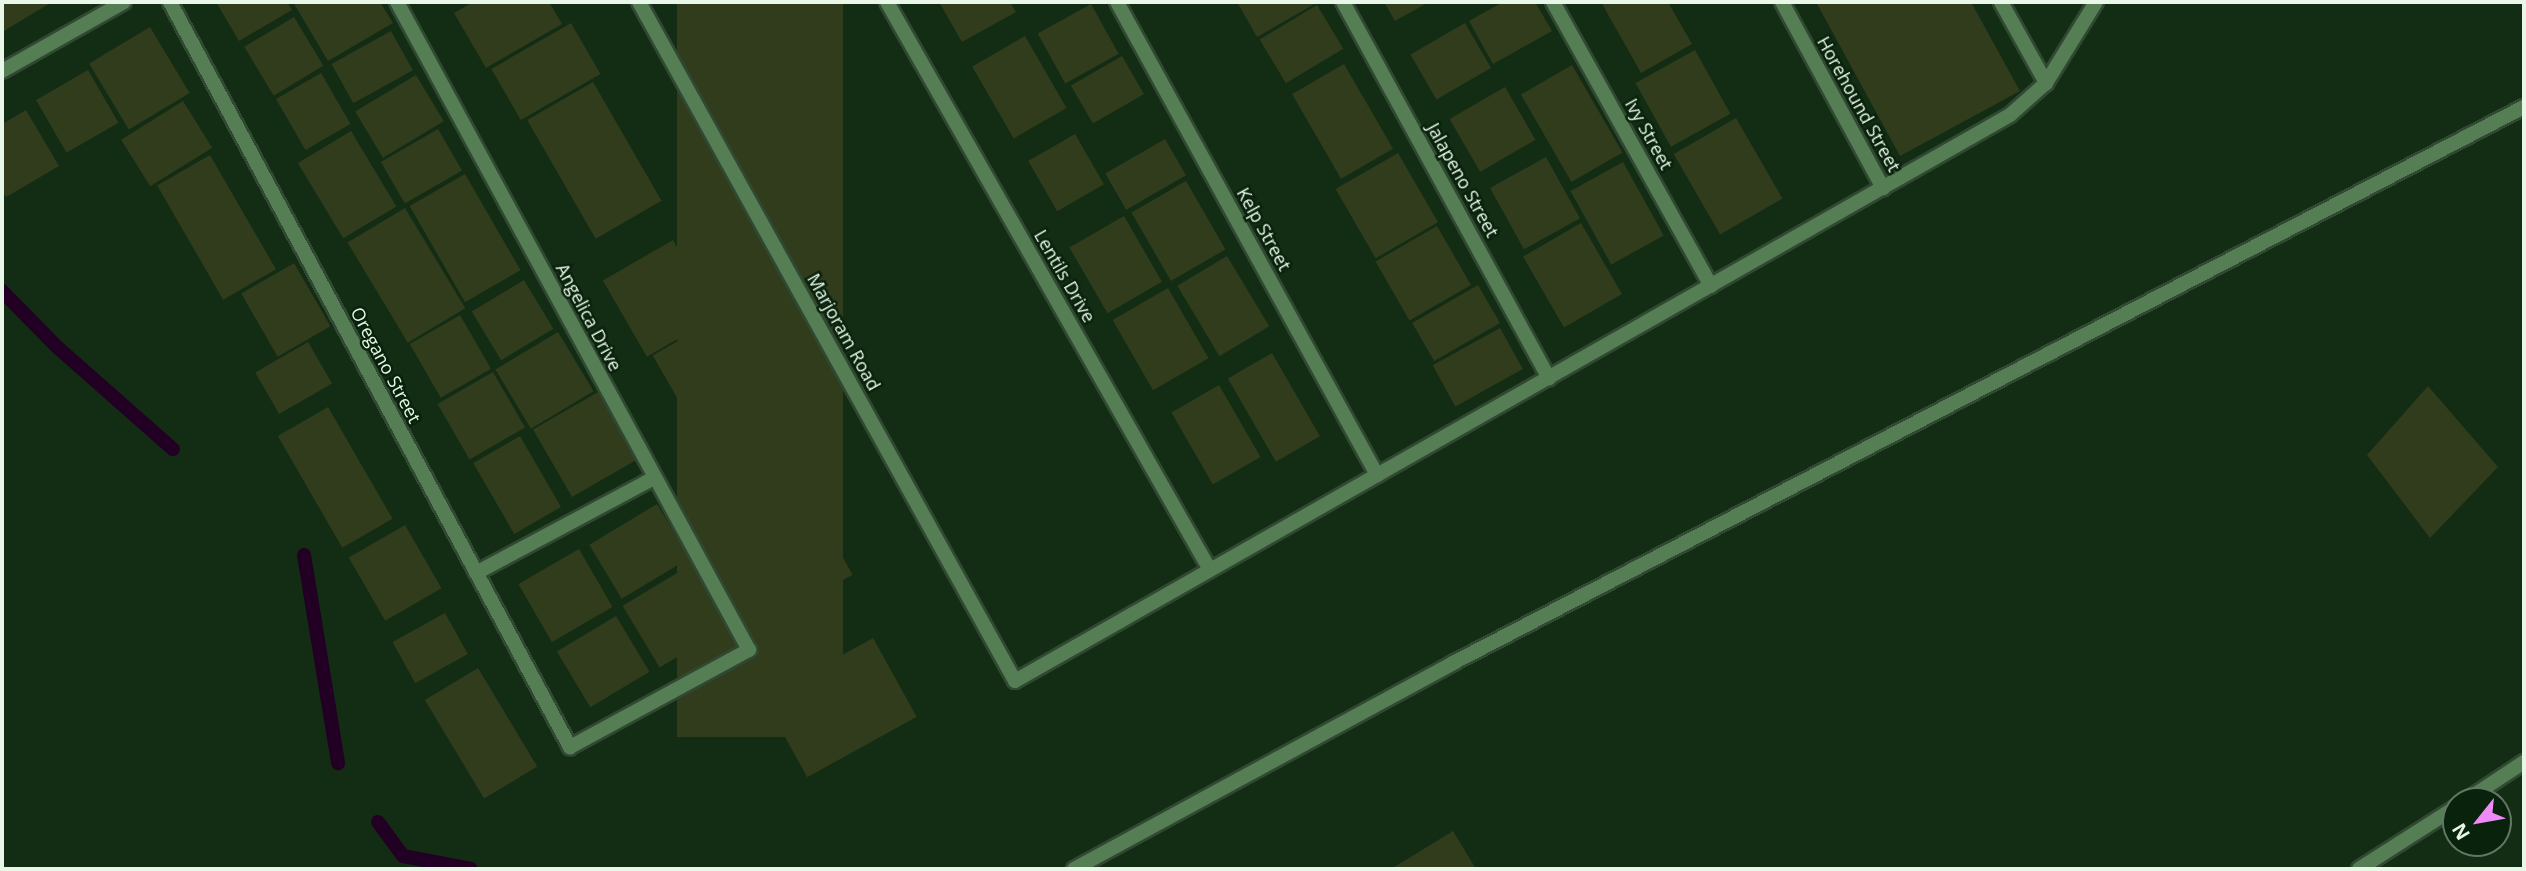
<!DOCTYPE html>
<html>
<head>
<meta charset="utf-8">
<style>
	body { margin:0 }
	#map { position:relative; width:2526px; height:871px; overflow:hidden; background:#132c14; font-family:"Open Sans",sans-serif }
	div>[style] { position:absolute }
	.stream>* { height:14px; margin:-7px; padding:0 7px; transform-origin:7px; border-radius:7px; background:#210024 }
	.building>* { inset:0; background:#313c1d; transform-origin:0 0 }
	.roads { filter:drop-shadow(2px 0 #314832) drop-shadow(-2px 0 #314832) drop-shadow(0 2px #314832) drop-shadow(0 -2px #314832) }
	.street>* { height:14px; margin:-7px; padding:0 7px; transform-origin:7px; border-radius:7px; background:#557e55 }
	span { translate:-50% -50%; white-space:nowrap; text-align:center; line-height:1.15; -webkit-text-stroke:5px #09220b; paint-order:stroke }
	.street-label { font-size:18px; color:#e8f7e8 }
	.frame { position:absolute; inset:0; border:4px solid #e8f7e8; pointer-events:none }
	.north { position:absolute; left:2442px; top:787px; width:70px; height:70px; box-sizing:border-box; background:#09220b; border:2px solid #627763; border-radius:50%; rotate:239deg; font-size:19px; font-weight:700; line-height:28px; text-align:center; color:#e8f7e8 }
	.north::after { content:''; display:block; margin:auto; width:24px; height:32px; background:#ef8bf6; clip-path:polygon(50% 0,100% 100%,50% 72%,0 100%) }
</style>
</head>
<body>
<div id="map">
	<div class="stream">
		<i style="left:2px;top:291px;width:77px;rotate:45.5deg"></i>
		<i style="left:56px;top:346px;width:156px;rotate:41.4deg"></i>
		<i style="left:304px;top:555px;width:211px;rotate:80.7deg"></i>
		<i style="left:378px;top:822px;width:42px;rotate:53.7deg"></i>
		<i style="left:403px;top:856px;width:69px;rotate:10.8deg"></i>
	</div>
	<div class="building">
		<i style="clip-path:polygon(2px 2px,52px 2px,4px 31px)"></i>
		<i style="clip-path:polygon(216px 2px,287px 2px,292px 10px,239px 41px)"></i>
		<i style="clip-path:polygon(293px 2px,380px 2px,393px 23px,328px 61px)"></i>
		<i style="clip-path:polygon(473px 2px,549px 2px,562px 24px,486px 68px,454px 13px)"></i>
		<i style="left:677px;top:2px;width:166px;height:735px"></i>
		<i style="clip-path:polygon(939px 2px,1010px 2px,1016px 12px,962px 42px)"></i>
		<i style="clip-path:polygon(1237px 2px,1318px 2px,1257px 37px)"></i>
		<i style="clip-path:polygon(1384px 2px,1429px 2px,1395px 21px)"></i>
		<i style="clip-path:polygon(1503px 2px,1535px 2px,1552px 31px,1493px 64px,1469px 21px)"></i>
		<i style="clip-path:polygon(1601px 2px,1668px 2px,1692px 44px,1641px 73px)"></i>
		<i style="clip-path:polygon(1816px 2px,1971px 2px,2020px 91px,1900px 156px)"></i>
		<i style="left:1091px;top:4px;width:57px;height:61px;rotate:61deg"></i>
		<i style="left:1317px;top:5px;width:51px;height:67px;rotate:59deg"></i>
		<i style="left:294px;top:17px;width:57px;height:58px;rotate:59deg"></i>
		<i style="left:571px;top:23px;width:59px;height:92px;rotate:60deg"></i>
		<i style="left:1465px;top:23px;width:52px;height:63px;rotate:60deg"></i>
		<i style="left:150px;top:27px;width:77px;height:71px;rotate:59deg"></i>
		<i style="left:391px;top:31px;width:45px;height:68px;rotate:61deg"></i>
		<i style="left:1025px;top:36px;width:83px;height:61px;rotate:60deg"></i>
		<i style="left:1695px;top:50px;width:73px;height:68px;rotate:61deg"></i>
		<i style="left:1122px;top:56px;width:44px;height:59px;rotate:60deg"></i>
		<i style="left:1344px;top:64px;width:98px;height:60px;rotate:60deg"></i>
		<i style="left:1572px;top:65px;width:101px;height:59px;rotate:60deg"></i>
		<i style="left:88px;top:70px;width:61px;height:60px;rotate:60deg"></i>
		<i style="left:321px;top:73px;width:59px;height:52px;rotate:60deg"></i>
		<i style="left:416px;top:75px;width:54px;height:71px;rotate:59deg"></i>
		<i style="left:593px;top:82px;width:137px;height:76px;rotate:60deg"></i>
		<i style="left:1505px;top:87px;width:61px;height:64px;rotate:60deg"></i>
		<i style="left:183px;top:101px;width:55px;height:73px;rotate:58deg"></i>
		<i style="clip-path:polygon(26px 110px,59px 166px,6px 197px,2px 190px,2px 124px)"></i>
		<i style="left:1736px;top:118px;width:93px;height:72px;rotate:60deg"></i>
		<i style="left:438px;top:129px;width:48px;height:66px;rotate:60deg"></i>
		<i style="left:351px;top:131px;width:88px;height:62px;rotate:59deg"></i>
		<i style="left:1075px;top:134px;width:58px;height:54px;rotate:60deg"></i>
		<i style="left:1165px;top:139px;width:42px;height:69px;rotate:60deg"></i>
		<i style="left:1398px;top:153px;width:80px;height:72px;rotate:60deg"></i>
		<i style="left:210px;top:155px;width:132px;height:61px;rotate:60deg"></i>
		<i style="left:1546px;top:157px;width:70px;height:64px;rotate:61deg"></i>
		<i style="left:1623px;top:162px;width:84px;height:60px;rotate:61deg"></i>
		<i style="left:465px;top:174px;width:111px;height:64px;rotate:60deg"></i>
		<i style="left:1186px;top:181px;width:79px;height:63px;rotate:60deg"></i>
		<i style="left:405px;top:208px;width:117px;height:67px;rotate:59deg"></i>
		<i style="left:1124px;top:216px;width:76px;height:63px;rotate:60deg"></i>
		<i style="left:1581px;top:223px;width:82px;height:67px;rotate:60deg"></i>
		<i style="left:1437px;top:226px;width:68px;height:71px;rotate:60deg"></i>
		<i style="left:673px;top:240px;width:88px;height:81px;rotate:60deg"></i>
		<i style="left:1227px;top:256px;width:82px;height:58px;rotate:59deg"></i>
		<i style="left:294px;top:263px;width:73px;height:61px;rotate:60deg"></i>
		<i style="left:524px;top:280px;width:57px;height:61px;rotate:59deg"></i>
		<i style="left:1478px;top:285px;width:44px;height:76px;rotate:60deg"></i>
		<i style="left:1168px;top:288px;width:81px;height:64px;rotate:60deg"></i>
		<i style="left:460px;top:315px;width:62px;height:58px;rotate:60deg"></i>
		<i style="left:709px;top:323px;width:83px;height:65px;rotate:60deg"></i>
		<i style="left:1500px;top:328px;width:47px;height:77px;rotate:61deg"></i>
		<i style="left:558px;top:332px;width:69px;height:73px;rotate:59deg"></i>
		<i style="left:308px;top:342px;width:48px;height:61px;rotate:60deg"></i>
		<i style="left:1272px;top:353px;width:96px;height:51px;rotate:60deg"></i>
		<i style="left:493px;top:372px;width:64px;height:64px;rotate:60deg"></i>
		<i style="left:1219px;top:385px;width:83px;height:55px;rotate:60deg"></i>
		<i style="clip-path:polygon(2428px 386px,2498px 467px,2430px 538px,2367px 455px)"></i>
		<i style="left:598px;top:392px;width:78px;height:75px;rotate:60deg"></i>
		<i style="left:752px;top:399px;width:69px;height:67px;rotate:60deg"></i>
		<i style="left:328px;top:407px;width:129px;height:58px;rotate:60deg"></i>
		<i style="left:520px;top:436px;width:82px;height:54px;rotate:60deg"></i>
		<i style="left:790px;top:462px;width:129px;height:69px;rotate:61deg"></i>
		<i style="left:657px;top:504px;width:63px;height:79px;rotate:59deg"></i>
		<i style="left:405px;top:525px;width:73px;height:65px;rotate:60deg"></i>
		<i style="left:579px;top:549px;width:67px;height:70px;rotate:60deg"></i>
		<i style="left:692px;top:564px;width:72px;height:81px;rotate:59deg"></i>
		<i style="left:445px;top:613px;width:47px;height:60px;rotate:61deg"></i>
		<i style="left:616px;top:616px;width:65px;height:69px;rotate:59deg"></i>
		<i style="left:873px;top:638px;width:90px;height:125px;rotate:61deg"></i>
		<i style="left:478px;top:668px;width:115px;height:62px;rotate:59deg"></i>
		<i style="clip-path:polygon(1453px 831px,1476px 869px,1391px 869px)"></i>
	</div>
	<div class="roads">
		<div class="street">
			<i style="left:170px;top:2px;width:846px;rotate:61.77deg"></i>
			<i style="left:570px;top:747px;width:204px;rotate:-28.5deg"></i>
			<i style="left:749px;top:650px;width:737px;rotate:-118.51deg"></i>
			<i style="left:639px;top:2px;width:776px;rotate:61.02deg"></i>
			<i style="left:1015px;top:681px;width:1145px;rotate:-29.63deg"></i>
			<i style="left:2010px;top:115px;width:48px;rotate:-41.6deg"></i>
			<i style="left:2046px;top:83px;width:95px;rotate:-58.3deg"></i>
			<i style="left:887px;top:2px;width:653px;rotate:60.37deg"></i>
			<i style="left:1117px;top:2px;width:540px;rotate:61.2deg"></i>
			<i style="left:1343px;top:2px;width:429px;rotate:61.3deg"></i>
			<i style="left:1553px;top:2px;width:325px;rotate:60.9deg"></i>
			<i style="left:1782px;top:2px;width:212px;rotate:61.5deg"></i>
			<i style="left:2001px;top:2px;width:93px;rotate:60.9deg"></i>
			<i style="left:2px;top:71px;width:140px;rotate:-29.5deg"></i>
			<i style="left:476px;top:573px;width:202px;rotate:-28.1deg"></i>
			<i style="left:2465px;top:801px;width:71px;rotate:-33.5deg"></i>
			<i style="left:1074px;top:869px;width:431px;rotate:-28.5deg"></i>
			<i style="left:1453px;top:663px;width:1207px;rotate:-27.44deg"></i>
			<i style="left:2359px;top:869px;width:115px;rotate:-32.6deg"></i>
		</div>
	</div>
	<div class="street-label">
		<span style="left:1859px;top:104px;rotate:61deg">Horehound Street</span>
		<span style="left:1649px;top:134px;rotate:61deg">Ivy Street</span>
		<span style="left:1463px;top:180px;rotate:61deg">Jalapeno Street</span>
		<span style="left:1264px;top:229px;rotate:61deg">Kelp Street</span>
		<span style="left:1065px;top:276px;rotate:60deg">Lentils Drive</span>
		<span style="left:589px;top:317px;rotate:62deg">Angelica Drive</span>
		<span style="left:844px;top:332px;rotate:61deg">Marjoram Road</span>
		<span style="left:386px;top:365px;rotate:62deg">Oregano Street</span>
	</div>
	<div class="frame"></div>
	<div class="north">N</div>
</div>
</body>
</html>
